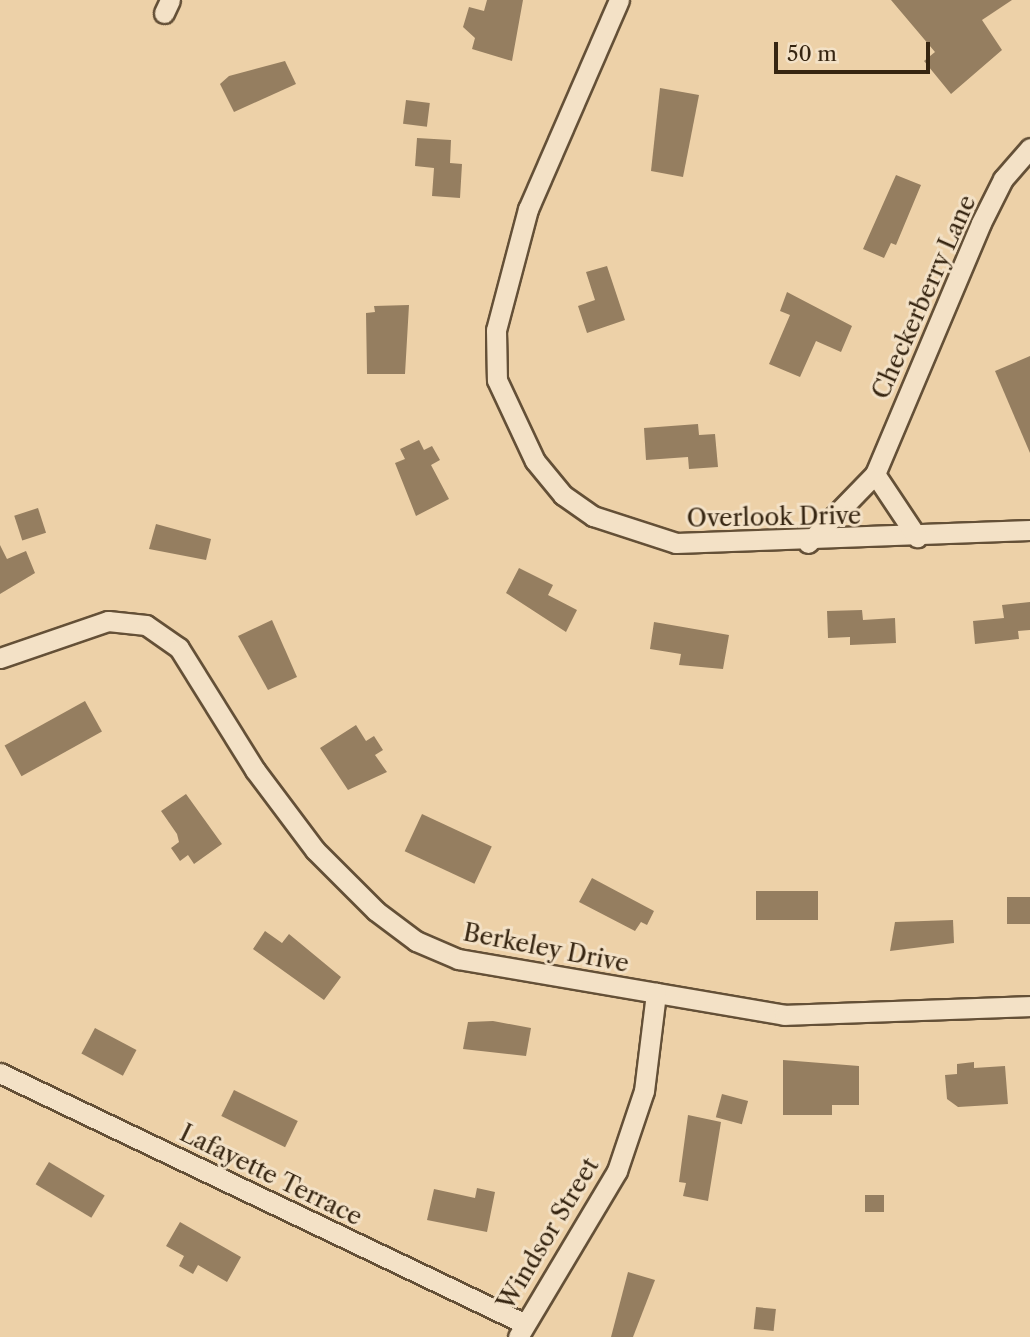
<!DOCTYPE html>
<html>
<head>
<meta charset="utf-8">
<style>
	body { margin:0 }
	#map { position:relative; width:1030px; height:1337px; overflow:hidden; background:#edd1a8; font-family:"Libre Caslon Text",serif }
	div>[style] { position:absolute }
	.building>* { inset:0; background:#957e60; transform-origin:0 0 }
	.roads { filter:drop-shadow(2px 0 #645037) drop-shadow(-2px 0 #645037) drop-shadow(0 2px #645037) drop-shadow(0 -2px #645037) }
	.street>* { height:19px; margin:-9.5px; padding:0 9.5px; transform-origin:9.5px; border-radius:9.5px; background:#f3e1c6 }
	span { translate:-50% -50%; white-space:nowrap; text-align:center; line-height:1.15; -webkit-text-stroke:6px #f3e1c6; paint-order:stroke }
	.street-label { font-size:24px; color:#362511 }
	.scale { position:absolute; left:774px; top:42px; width:156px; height:32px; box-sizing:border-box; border:4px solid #362511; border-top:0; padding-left:9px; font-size:21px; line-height:24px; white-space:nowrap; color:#362511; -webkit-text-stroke:5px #f3e1c6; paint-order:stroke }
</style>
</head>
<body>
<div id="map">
	<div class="building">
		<i style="clip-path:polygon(487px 0,523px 0,512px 61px,472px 49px,475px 38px,463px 27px,469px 7px,484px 11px)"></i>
		<i style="clip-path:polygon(891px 0,1012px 0,982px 20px,1002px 50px,951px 94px,924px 61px,935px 52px)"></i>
		<i style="clip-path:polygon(285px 61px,296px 84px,234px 112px,220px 84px,229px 76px)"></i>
		<i style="clip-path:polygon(660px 88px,699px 95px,683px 177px,651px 171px)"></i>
		<i style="left:406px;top:100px;width:24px;height:24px;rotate:7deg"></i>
		<i style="clip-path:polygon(417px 138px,451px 140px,450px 163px,462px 164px,460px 198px,432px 196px,434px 168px,415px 166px)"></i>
		<i style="clip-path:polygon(896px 175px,921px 185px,896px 245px,891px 243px,884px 258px,863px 249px)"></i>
		<i style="clip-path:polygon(607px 266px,625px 320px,587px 333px,578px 306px,595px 300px,586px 272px)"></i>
		<i style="clip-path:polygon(787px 292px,852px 326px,841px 352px,816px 341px,800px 377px,769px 364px,790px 315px,780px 311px)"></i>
		<i style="clip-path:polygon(409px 305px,405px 374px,367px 374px,366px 313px,375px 312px,374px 306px)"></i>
		<i style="clip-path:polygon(1030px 356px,1030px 453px,995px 371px)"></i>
		<i style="clip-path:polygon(698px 424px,699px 435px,715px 434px,718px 467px,689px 469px,688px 457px,646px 460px,644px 428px)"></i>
		<i style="clip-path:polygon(419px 440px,424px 450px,432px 446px,440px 460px,431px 465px,449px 499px,416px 516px,395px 463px,405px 459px,400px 449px)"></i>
		<i style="left:38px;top:508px;width:26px;height:25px;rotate:72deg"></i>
		<i style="clip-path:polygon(156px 524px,211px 539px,206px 560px,149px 549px)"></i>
		<i style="clip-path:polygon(0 545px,7px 559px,26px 551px,35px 573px,0 594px)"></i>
		<i style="clip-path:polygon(519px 568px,553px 585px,548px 595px,577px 610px,566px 632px,506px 593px)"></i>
		<i style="clip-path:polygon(1030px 602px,1030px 630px,1018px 631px,1019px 639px,975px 644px,973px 621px,1004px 618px,1002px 605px)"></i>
		<i style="clip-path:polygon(862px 610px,863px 620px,895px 618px,896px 643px,850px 645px,850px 637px,828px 638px,827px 611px)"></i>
		<i style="clip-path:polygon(272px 620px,297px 677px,268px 690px,238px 636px)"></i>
		<i style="clip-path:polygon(654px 622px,729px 635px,723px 669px,679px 665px,681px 654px,650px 649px)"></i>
		<i style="left:85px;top:701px;width:35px;height:92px;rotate:61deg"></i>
		<i style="clip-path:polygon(356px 725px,366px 741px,374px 736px,383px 750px,375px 755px,387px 772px,348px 790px,320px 748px)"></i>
		<i style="clip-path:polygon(186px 794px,222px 844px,194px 864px,188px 855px,180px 861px,171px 848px,179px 842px,177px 834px,161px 811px)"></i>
		<i style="left:422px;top:814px;width:77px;height:41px;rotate:25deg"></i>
		<i style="clip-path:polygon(592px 878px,654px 911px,647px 925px,641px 922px,635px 931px,579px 902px)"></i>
		<i style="left:818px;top:891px;width:29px;height:62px;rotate:90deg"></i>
		<i style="left:1030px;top:897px;width:27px;height:23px;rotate:90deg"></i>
		<i style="clip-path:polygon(953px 920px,954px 943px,890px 951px,895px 922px)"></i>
		<i style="clip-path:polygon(265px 931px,282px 943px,289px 934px,341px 977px,324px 1000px,253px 949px)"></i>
		<i style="clip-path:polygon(493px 1021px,531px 1028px,526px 1056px,463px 1049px,468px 1022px)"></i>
		<i style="left:95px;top:1028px;width:47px;height:29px;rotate:28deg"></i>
		<i style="clip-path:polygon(783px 1060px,859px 1066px,859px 1105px,832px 1105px,832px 1115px,783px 1115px)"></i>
		<i style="clip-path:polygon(974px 1062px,974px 1068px,1005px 1066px,1008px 1104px,958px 1107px,947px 1099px,945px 1075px,957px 1074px,957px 1064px)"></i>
		<i style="left:234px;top:1090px;width:71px;height:29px;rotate:26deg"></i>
		<i style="left:722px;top:1094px;width:27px;height:24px;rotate:15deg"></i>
		<i style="clip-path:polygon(688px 1115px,721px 1122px,708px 1201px,683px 1196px,686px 1183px,679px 1182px)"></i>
		<i style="left:49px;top:1162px;width:65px;height:26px;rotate:31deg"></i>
		<i style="clip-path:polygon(477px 1188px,495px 1192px,487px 1232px,427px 1220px,434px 1189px,475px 1198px)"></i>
		<i style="left:865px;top:1195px;width:19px;height:17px"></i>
		<i style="clip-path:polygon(180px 1222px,241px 1257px,227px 1282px,198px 1265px,193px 1274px,179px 1266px,184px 1256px,166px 1246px)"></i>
		<i style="clip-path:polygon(628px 1272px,655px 1280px,633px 1337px,611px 1337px)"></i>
		<i style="left:756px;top:1307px;width:20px;height:22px;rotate:6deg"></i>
	</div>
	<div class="roads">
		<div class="street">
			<i style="left:619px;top:0;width:228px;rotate:113.5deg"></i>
			<i style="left:528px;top:209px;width:125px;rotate:104.8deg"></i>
			<i style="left:496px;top:330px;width:50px;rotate:88.9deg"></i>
			<i style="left:497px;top:380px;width:89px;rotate:64.9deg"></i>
			<i style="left:535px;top:461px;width:44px;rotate:50.5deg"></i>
			<i style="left:563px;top:495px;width:37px;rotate:35deg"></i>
			<i style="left:593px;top:516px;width:87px;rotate:18deg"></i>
			<i style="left:676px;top:543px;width:354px;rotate:-2.1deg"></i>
			<i style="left:164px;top:13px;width:14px;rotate:-65deg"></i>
			<i style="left:875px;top:474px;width:76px;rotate:56.3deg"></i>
			<i style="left:808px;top:543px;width:96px;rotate:-45.8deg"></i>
			<i style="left:875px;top:474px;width:272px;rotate:-67.1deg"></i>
			<i style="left:981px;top:223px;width:49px;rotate:-63.4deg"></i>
			<i style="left:1003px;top:179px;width:41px;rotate:-48.9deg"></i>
			<i style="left:0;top:658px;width:114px;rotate:-18.9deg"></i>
			<i style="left:108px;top:621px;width:38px;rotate:6deg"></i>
			<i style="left:146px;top:625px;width:40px;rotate:34.9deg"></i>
			<i style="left:179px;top:648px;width:144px;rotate:58.1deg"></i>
			<i style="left:255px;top:770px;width:100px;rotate:53.1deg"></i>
			<i style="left:315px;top:850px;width:86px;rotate:45deg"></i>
			<i style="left:376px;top:911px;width:50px;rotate:36.9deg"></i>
			<i style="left:416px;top:941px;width:46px;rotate:23.2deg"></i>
			<i style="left:458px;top:959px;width:331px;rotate:9.7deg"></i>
			<i style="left:784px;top:1015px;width:246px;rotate:-2.1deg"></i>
			<i style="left:0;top:1073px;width:577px;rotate:25.54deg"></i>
			<i style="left:518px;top:1337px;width:193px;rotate:-59.2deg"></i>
			<i style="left:617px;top:1171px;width:84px;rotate:-71.4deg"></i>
			<i style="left:644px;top:1091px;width:99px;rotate:-83deg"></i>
		</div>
	</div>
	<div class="street-label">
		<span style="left:924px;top:297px;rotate:-66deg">Checkerberry Lane</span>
		<span style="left:774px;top:517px;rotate:-1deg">Overlook Drive</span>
		<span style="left:546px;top:948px;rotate:11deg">Berkeley Drive</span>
		<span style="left:271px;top:1175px;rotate:26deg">Lafayette Terrace</span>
		<span style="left:548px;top:1234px;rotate:-59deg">Windsor Street</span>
	</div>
	<div class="scale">50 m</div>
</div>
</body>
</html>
